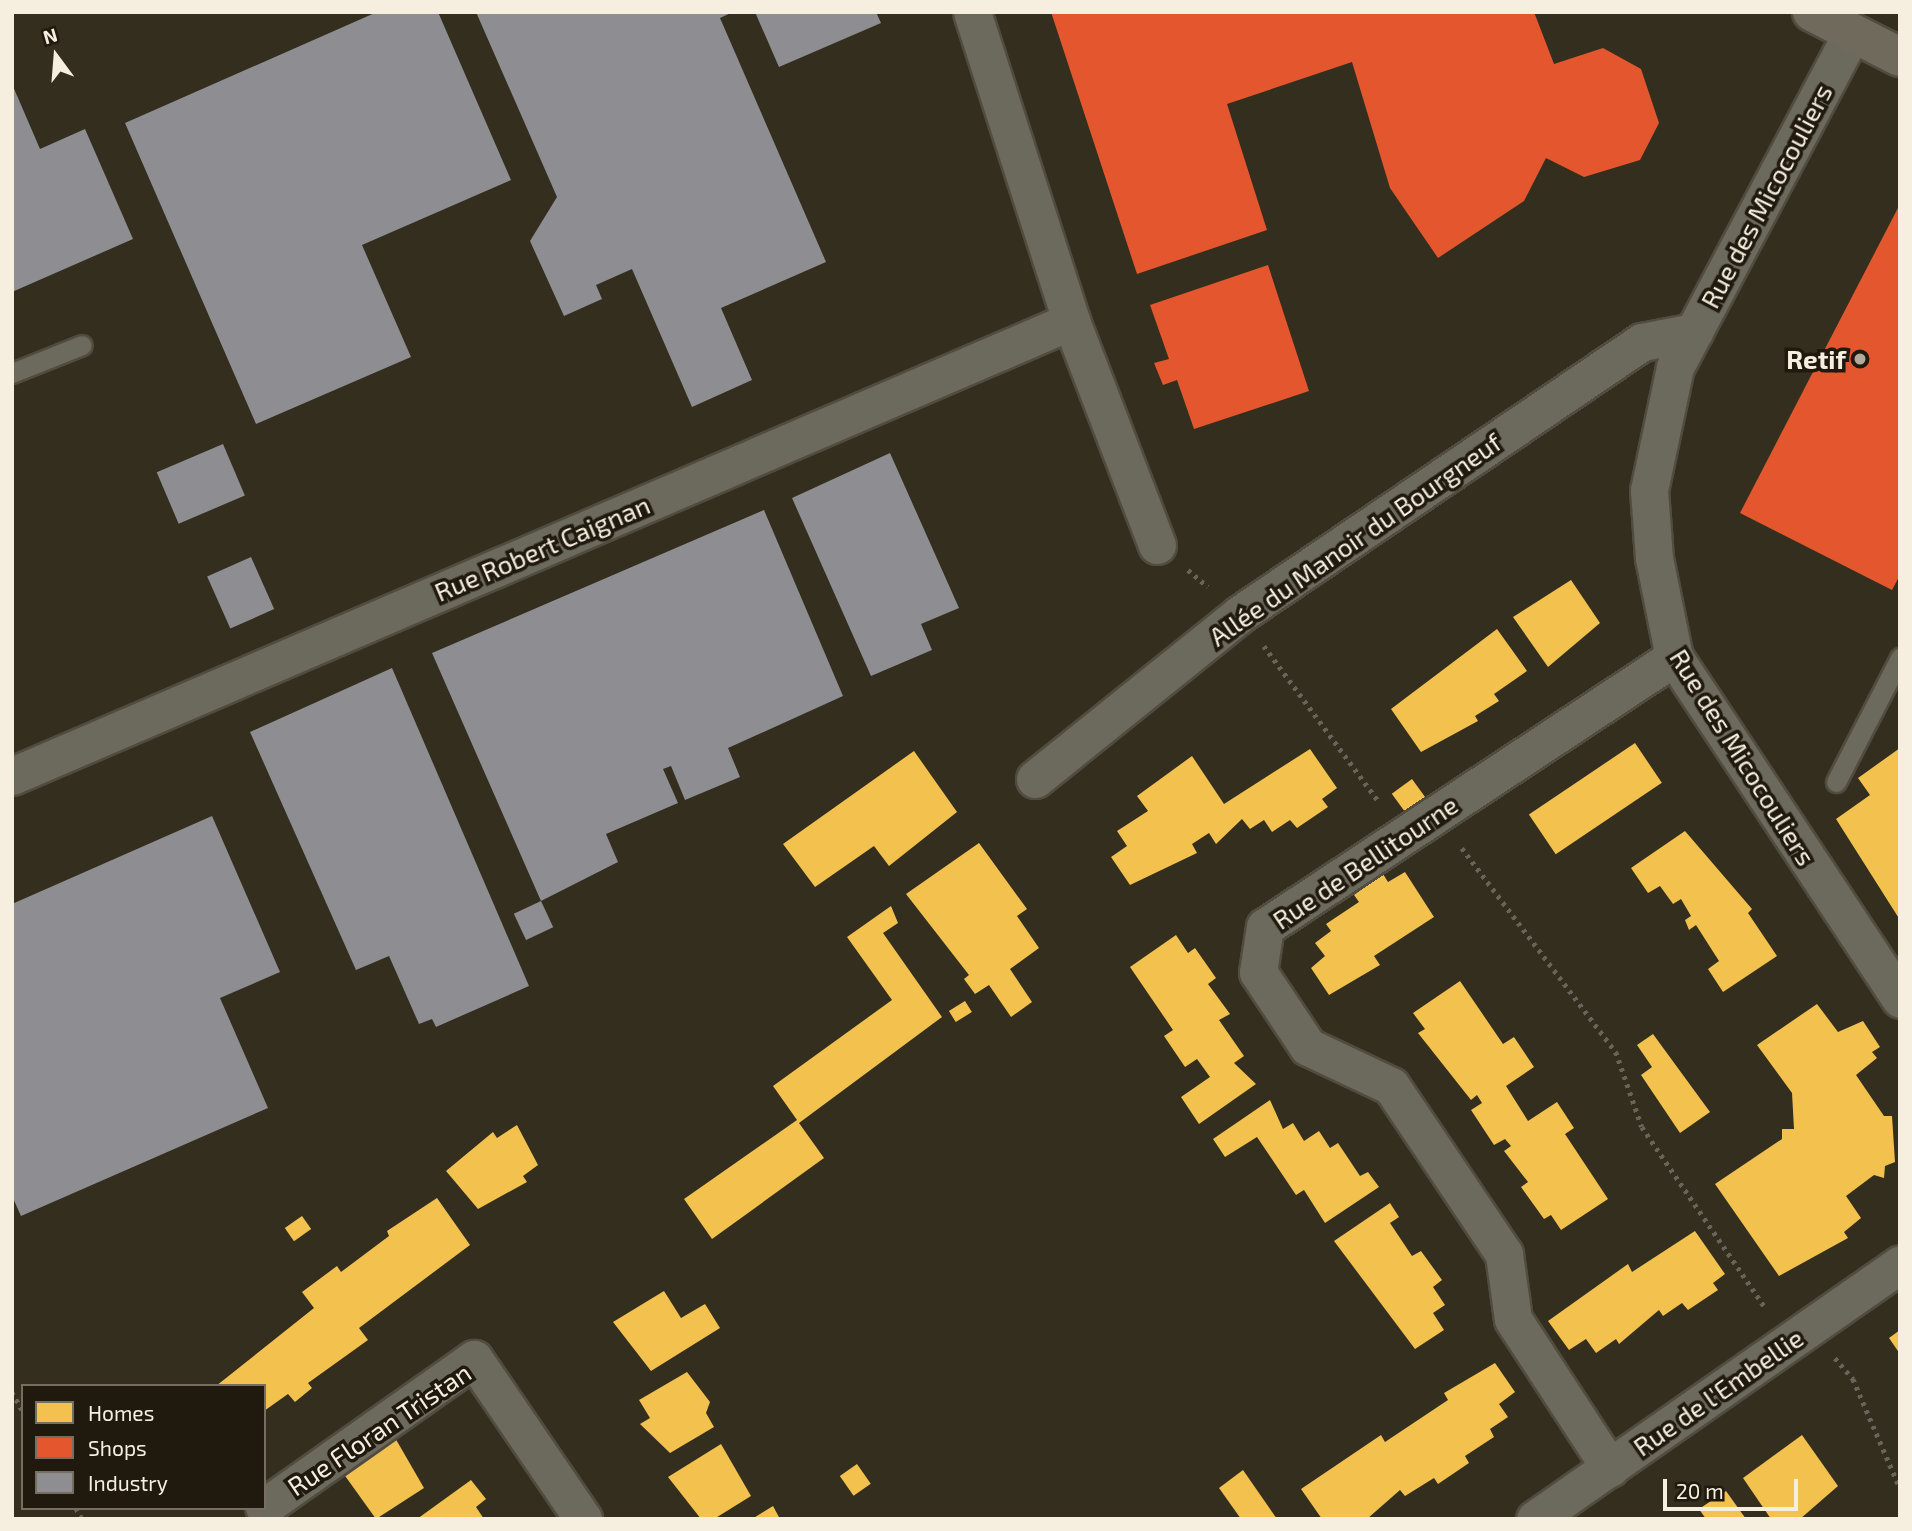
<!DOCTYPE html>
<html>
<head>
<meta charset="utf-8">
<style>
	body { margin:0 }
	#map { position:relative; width:1912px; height:1531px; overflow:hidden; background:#342e1f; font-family:"Exo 2",sans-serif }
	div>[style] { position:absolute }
	.homes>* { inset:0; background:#f2c14e; transform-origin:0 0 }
	.shops>* { inset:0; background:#e4572e }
	.industry>* { inset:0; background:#8d8d92; transform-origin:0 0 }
	.path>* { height:4.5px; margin-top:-2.25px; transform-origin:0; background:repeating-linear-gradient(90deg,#69645a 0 3.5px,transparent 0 8.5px) }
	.roads { filter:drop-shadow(2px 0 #514c3f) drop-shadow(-2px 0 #514c3f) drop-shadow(0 2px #514c3f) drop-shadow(0 -2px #514c3f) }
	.service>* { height:19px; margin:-9.5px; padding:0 9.5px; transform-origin:9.5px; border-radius:9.5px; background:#6c695d }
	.minor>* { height:37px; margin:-18.5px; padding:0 18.5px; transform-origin:18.5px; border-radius:18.5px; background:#6c695d }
	.secondary>* { height:38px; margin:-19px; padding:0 19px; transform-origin:19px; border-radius:19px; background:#6f6a5b }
	.dots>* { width:19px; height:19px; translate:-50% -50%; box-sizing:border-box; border:4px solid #1f190e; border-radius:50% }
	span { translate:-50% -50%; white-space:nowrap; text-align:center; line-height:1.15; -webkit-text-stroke:7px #1f190e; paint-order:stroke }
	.street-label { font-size:26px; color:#f6eede }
	.poi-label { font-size:26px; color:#f6eede; font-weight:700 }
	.right { translate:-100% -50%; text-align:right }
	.frame { position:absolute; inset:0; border:14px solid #f6eede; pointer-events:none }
	.legend { position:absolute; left:21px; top:1384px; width:245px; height:126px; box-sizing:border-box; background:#1f190e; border:2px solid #756e61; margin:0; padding:9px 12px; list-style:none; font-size:21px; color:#f6eede }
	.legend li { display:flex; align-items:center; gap:14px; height:35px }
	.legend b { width:35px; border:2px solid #756e61 }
	.north { position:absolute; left:21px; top:21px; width:70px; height:70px; -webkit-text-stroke:5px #1f190e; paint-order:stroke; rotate:344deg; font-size:19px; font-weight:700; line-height:28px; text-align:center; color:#f6eede }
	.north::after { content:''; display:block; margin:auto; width:24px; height:32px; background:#f6eede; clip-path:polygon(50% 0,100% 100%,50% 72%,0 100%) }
	.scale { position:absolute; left:1663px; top:1479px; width:135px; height:32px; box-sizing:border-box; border:4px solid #f6eede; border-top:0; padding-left:9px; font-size:21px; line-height:24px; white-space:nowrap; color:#f6eede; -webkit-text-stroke:5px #1f190e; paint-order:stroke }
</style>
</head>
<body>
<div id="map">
	<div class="homes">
		<i style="clip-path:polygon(1571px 580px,1600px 623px,1548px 667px,1513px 617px)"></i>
		<i style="clip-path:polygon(1497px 629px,1527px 671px,1494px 694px,1499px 701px,1475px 716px,1478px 721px,1421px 752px,1391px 709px)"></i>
		<i style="left:1635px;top:743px;width:48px;height:128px;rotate:56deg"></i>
		<i style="clip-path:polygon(1900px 748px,1900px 920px,1836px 819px,1870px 795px,1858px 778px)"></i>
		<i style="clip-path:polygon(1310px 749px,1337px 788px,1322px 799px,1328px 807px,1297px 828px,1290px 820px,1272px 832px,1264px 820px,1250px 829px,1242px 819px,1216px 844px,1209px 833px,1192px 844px,1197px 853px,1130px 885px,1111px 857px,1127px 846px,1117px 831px,1148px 811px,1137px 796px,1192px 756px,1224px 804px)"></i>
		<i style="clip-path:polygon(914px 751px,957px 812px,889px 866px,874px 846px,815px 887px,783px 844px)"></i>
		<i style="left:1412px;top:779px;width:26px;height:25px;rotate:54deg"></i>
		<i style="clip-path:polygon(1685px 831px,1752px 909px,1748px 913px,1777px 956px,1723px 992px,1708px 969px,1719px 961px,1696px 925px,1689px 930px,1685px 920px,1691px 916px,1681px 899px,1673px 904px,1660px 886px,1648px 893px,1631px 868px)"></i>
		<i style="clip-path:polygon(979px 843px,1027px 909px,1017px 916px,1039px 948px,1010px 969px,1032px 1002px,1011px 1017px,989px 985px,975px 994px,964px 979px,969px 975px,906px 894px)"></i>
		<i style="clip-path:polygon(1405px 872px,1434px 917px,1374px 956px,1380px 965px,1329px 995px,1311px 968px,1325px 956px,1315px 943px,1331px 931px,1326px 924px,1359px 902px,1354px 895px,1383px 874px,1388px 882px)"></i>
		<i style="clip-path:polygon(891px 906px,898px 923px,883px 933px,942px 1017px,799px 1123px,824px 1158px,712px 1239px,684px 1199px,797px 1120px,773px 1086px,892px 1000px,847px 937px)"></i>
		<i style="clip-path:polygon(1176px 935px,1188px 953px,1195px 948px,1216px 978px,1208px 984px,1230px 1014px,1219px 1020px,1244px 1056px,1234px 1063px,1256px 1084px,1199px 1124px,1181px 1097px,1210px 1077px,1197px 1059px,1185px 1067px,1164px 1036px,1173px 1030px,1130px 967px)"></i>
		<i style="clip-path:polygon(1460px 981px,1503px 1044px,1514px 1037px,1534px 1067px,1506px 1086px,1528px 1121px,1557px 1102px,1574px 1128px,1565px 1134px,1608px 1199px,1561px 1230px,1551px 1215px,1544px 1219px,1521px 1187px,1528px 1182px,1504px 1151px,1511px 1146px,1505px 1139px,1494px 1145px,1471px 1110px,1482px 1103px,1477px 1095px,1471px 1100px,1418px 1033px,1425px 1029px,1413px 1013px)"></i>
		<i style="left:965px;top:1001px;width:13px;height:19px;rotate:58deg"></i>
		<i style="clip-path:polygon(1817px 1004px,1838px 1032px,1863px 1021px,1880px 1047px,1872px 1052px,1877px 1058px,1856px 1075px,1884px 1116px,1892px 1116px,1895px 1162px,1885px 1166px,1884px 1178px,1874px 1175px,1846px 1196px,1861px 1218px,1844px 1232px,1848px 1238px,1779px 1276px,1715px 1184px,1782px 1139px,1782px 1129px,1794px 1129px,1792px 1093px,1757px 1045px)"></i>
		<i style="clip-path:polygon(1653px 1034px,1710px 1112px,1680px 1133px,1641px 1075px,1652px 1067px,1637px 1045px)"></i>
		<i style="clip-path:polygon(1270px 1100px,1283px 1129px,1293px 1123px,1304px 1141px,1319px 1131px,1330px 1148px,1338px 1143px,1360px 1176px,1368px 1172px,1379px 1187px,1325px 1223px,1304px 1190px,1296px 1195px,1257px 1137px,1225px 1157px,1213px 1139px)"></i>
		<i style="clip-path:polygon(517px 1125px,538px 1165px,523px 1176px,527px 1182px,478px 1209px,446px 1171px,493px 1132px,497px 1138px)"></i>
		<i style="clip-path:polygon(437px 1198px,470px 1245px,359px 1328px,368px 1340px,308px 1383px,312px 1388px,295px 1402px,288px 1394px,264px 1411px,264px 1386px,216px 1386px,314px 1308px,302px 1292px,337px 1266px,341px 1272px,389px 1236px,387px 1231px)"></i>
		<i style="clip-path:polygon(1390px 1203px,1399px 1217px,1390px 1223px,1412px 1256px,1421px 1251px,1442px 1280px,1433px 1287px,1445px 1305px,1433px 1313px,1444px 1330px,1415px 1349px,1334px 1241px)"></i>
		<i style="left:302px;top:1216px;width:16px;height:21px;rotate:55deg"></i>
		<i style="clip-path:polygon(1695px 1231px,1725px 1274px,1713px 1283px,1718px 1290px,1688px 1310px,1682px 1303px,1663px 1316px,1659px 1310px,1619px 1344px,1616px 1339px,1596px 1353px,1586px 1339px,1569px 1350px,1548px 1321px,1628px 1264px,1632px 1272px)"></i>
		<i style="clip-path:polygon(664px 1291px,681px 1318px,705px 1304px,720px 1328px,651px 1371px,613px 1322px)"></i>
		<i style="clip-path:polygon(1900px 1330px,1900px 1354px,1889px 1338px)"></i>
		<i style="clip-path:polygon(1495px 1363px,1515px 1392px,1499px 1404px,1508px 1417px,1490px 1429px,1494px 1437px,1465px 1456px,1469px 1463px,1438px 1484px,1434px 1478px,1405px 1496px,1400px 1490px,1367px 1519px,1322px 1519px,1301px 1489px,1381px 1435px,1385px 1442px,1448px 1400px,1444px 1393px)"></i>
		<i style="clip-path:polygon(687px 1372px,710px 1402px,706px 1413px,714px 1427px,670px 1453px,640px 1424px,650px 1418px,639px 1400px)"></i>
		<i style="clip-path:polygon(1802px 1435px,1838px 1486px,1800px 1519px,1771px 1519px,1743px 1478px)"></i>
		<i style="clip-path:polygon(394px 1436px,424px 1488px,376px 1519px,343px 1473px)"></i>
		<i style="clip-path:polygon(721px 1444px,751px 1496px,714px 1519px,701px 1519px,668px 1477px)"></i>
		<i style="left:857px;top:1464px;width:24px;height:21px;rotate:55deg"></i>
		<i style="clip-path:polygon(1243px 1470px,1277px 1519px,1241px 1519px,1219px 1488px)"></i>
		<i style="clip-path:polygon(471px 1480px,486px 1499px,476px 1507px,484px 1519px,417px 1519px)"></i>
		<i style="clip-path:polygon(1726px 1491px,1746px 1519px,1706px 1519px,1699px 1509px)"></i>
		<i style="clip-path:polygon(773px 1506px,780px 1519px,752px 1519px)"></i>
	</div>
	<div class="shops">
		<i style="clip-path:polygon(1051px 12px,1534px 12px,1554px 64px,1603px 48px,1641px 69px,1659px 123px,1640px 160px,1584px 177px,1546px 158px,1524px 201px,1438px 258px,1390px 188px,1352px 62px,1227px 104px,1267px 230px,1137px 274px)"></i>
		<i style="clip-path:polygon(1900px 204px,1900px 575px,1892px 590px,1740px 513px)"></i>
		<i style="clip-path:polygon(1268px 265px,1309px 391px,1194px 429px,1177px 380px,1163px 385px,1154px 363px,1169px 359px,1150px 305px)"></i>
	</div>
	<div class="industry">
		<i style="clip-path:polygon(377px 12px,438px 12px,511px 180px,362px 245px,411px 357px,256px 424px,125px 123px)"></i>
		<i style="clip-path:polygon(476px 12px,733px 12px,720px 18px,826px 262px,721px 308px,752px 380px,692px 407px,632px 269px,596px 285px,602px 299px,564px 316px,530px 241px,557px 197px)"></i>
		<i style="clip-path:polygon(755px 12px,876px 12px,881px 23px,779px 67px)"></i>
		<i style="clip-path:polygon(12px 84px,40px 149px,85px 129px,133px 239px,12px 292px)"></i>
		<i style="left:223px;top:444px;width:56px;height:72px;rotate:67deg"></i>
		<i style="clip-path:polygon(890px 453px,959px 608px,921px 624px,932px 650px,871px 676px,792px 498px)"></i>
		<i style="clip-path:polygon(764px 510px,843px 696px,728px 748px,740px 777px,685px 800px,671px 766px,663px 769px,678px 803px,606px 834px,618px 862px,541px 901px,432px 653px)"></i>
		<i style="left:251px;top:557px;width:57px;height:48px;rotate:66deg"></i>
		<i style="clip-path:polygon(392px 668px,529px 986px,436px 1027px,432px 1019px,419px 1024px,389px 956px,356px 970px,250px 732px)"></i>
		<i style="clip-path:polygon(212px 816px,280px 972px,220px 998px,268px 1108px,21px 1216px,12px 1196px,12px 904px)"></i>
		<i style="left:541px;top:901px;width:29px;height:30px;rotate:65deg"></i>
	</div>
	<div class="path">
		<i style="left:1188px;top:570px;width:26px;rotate:40deg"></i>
		<i style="left:1264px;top:646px;width:194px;rotate:53.6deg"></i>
		<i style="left:1462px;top:848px;width:256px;rotate:53deg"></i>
		<i style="left:1616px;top:1052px;width:79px;rotate:70.9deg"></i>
		<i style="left:1642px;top:1127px;width:220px;rotate:55.7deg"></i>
		<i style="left:1835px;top:1358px;width:28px;rotate:49deg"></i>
		<i style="left:1853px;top:1379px;width:119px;rotate:66.7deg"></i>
		<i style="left:12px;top:1392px;width:22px;rotate:60deg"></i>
		<i style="left:76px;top:1508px;width:13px;rotate:61deg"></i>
	</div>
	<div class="roads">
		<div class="service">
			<i style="left:12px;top:373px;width:75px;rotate:-21.8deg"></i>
			<i style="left:1836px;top:782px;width:140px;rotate:-62.7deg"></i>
		</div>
		<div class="minor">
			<i style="left:972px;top:12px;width:324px;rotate:72.2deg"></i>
			<i style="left:1071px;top:321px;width:240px;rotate:69deg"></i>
			<i style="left:1852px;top:33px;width:378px;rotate:117.9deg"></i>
			<i style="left:1675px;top:367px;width:126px;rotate:101.9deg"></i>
			<i style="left:1649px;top:490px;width:68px;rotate:85.8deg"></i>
			<i style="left:1654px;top:558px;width:101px;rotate:78.6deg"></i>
			<i style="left:1674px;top:657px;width:410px;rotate:56.5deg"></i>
			<i style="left:12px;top:776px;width:1153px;rotate:-23.25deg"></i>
			<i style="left:1035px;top:779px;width:263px;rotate:-38.8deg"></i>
			<i style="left:1240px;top:614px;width:485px;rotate:-34.1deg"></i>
			<i style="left:1642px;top:342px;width:53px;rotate:-10.9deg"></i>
			<i style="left:1610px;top:1468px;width:178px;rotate:-123.1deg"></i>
			<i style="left:1513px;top:1319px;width:66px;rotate:-97.9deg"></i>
			<i style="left:1504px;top:1254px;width:202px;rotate:-123.9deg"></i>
			<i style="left:1391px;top:1086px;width:92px;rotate:-154.8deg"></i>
			<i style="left:1308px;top:1047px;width:90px;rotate:-123.7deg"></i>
			<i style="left:1258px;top:972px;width:46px;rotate:-81.2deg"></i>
			<i style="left:1265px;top:927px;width:490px;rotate:-33.4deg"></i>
			<i style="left:264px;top:1507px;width:257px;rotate:-35.2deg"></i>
			<i style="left:474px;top:1359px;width:194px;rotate:55.7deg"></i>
			<i style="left:1535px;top:1519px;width:445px;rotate:-34.9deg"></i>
		</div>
		<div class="secondary">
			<i style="left:1812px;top:12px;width:99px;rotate:27.1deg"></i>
		</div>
	</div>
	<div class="dots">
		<i style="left:1860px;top:359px;background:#b2ab9b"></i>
	</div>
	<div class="street-label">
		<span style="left:1766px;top:196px;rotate:-62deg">Rue des Micocouliers</span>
		<span style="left:1355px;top:539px;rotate:-35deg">Allée du Manoir du Bourgneuf</span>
		<span style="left:542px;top:548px;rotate:-23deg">Rue Robert Caignan</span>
		<span style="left:1743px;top:757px;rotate:58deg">Rue des Micocouliers</span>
		<span style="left:1365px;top:862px;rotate:-34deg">Rue de Bellitourne</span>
		<span style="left:1718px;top:1392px;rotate:-35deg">Rue de l'Embellie</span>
		<span style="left:379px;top:1429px;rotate:-34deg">Rue Floran Tristan</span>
	</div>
	<div class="poi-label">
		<span class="right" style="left:1846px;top:359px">Retif</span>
	</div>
	<div class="frame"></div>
	<ul class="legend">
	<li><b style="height:19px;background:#f2c14e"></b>Homes</li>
	<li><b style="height:19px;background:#e4572e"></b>Shops</li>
	<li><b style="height:19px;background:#8d8d92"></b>Industry</li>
	</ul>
	<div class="north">N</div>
	<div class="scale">20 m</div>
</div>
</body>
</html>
